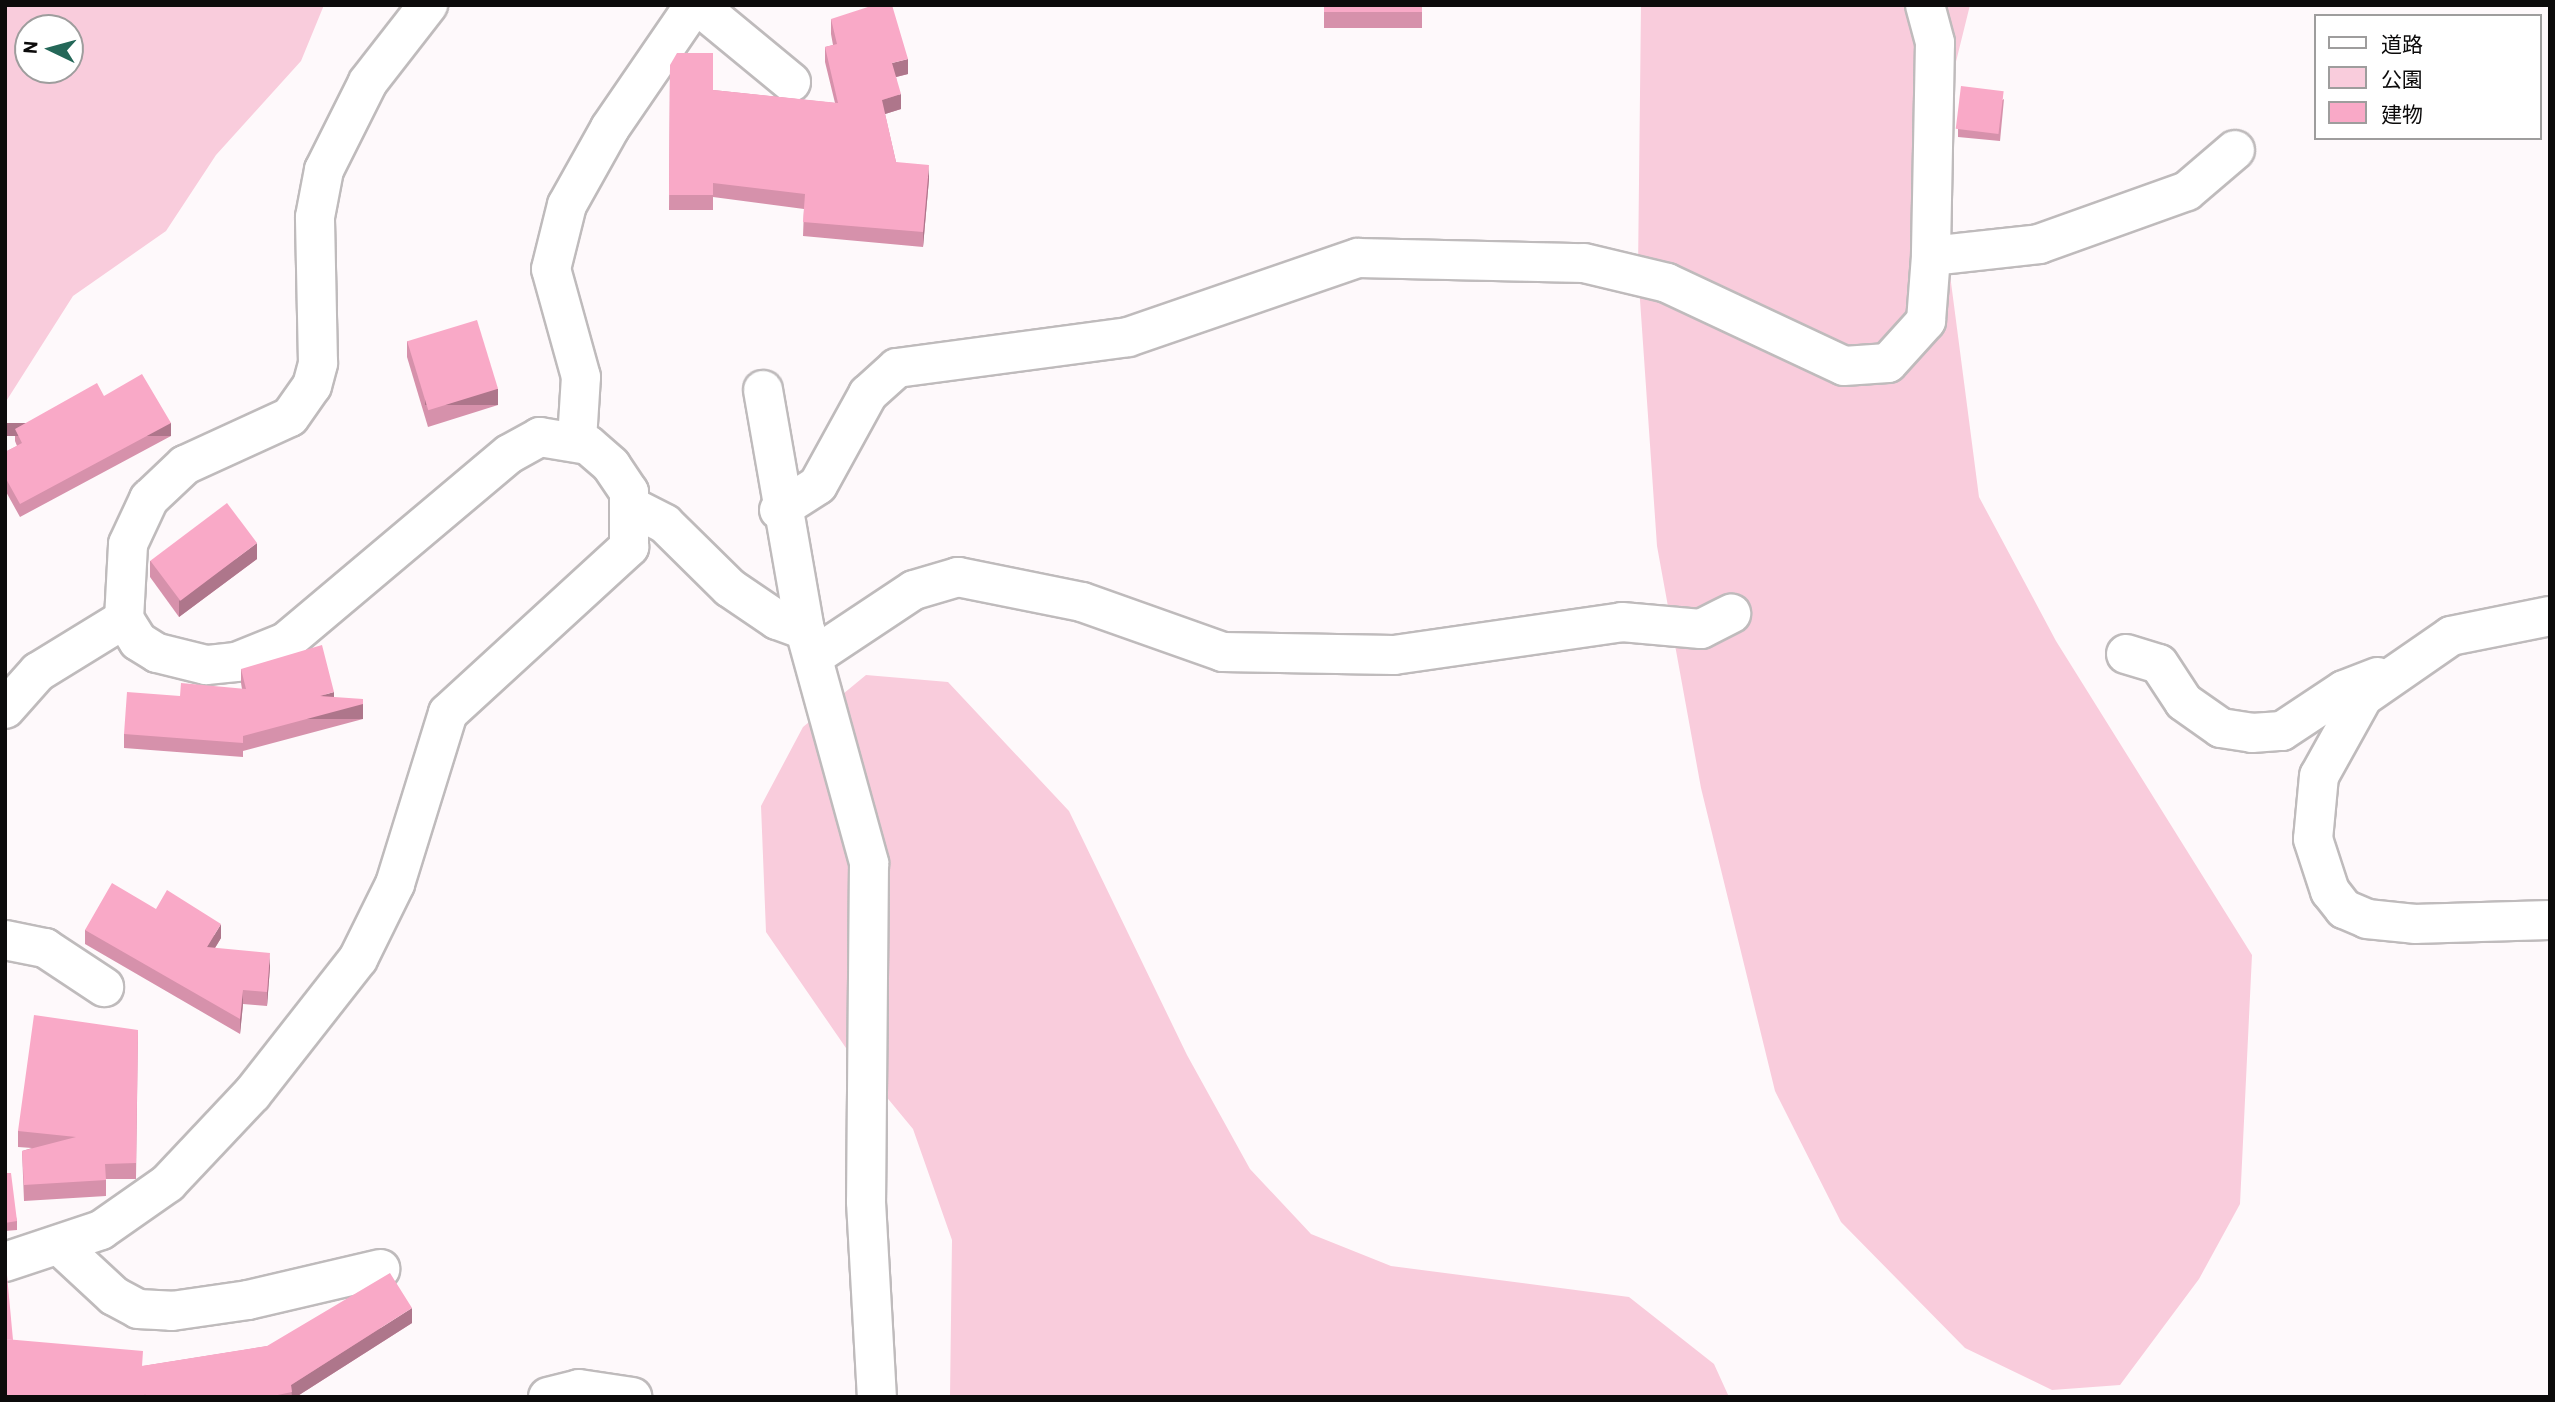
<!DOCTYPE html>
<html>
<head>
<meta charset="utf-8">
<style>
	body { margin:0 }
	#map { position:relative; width:2555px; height:1402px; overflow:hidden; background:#fef9fb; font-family:Barlow,"Noto Sans JP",sans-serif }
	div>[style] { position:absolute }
	.green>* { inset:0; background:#f9ccdc }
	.roads { filter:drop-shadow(2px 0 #bfbbbc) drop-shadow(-2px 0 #bfbbbc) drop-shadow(0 2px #bfbbbc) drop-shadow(0 -2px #bfbbbc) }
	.minor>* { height:38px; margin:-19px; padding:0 19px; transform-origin:19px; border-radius:19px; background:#fff }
	.wall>* { inset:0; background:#d691ab; transform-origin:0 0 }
	.shaded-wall>* { inset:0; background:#ae768b; transform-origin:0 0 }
	.building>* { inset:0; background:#f9a9c7; transform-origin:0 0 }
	span { translate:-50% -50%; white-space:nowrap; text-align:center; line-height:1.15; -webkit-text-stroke:5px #fff; paint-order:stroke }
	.frame { position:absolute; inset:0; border:7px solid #0c0b0b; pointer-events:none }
	.legend { position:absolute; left:2314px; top:14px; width:228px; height:126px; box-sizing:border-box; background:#fff; border:2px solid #9e9d9d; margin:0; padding:9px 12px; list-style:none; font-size:21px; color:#0c0b0b }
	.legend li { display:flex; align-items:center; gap:14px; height:35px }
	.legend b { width:35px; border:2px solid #9e9d9d }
	.north { position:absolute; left:14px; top:14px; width:70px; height:70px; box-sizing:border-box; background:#fff; border:2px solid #9e9d9d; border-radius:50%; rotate:275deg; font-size:19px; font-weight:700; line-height:28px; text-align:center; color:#0c0b0b }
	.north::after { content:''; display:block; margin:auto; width:24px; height:32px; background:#246758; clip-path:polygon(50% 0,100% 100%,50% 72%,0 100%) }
</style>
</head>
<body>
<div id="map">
	<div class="green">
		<i style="clip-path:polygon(evenodd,5px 5px,324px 5px,301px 61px,216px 155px,166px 231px,73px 296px,5px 403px,5px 5px,28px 28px,70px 28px,70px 70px,28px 70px,28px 28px)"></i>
		<i style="clip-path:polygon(1641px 5px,1970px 5px,1950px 86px,1940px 198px,1979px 497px,2056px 641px,2252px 955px,2240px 1204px,2199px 1279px,2120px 1385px,2052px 1390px,1965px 1348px,1841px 1222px,1775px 1091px,1701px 788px,1657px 546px,1638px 271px)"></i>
		<i style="clip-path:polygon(866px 675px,948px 682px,1069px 811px,1187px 1055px,1250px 1169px,1311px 1234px,1391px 1266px,1629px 1297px,1714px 1364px,1729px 1397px,950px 1397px,952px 1240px,913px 1129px,846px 1048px,766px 932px,761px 806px,803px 727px)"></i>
	</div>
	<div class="roads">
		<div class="minor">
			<i style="left:1925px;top:5px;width:39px;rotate:75deg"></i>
			<i style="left:1935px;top:43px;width:213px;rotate:91.1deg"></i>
			<i style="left:763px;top:390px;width:244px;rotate:80.1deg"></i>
			<i style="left:805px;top:630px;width:242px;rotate:74.6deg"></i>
			<i style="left:869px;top:863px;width:339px;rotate:90.5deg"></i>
			<i style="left:866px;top:1202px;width:195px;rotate:86.8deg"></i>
			<i style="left:577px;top:440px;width:63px;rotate:-86.4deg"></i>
			<i style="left:581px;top:377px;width:112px;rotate:-105.5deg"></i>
			<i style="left:551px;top:269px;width:66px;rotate:-76deg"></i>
			<i style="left:567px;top:205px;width:88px;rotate:-60.8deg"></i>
			<i style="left:610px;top:128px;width:138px;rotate:-55.6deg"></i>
			<i style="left:688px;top:14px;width:14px;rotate:-30deg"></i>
			<i style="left:700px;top:7px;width:118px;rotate:39.5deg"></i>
			<i style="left:632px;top:507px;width:37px;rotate:27deg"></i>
			<i style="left:665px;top:524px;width:91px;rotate:44.6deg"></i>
			<i style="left:730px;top:588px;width:57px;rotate:34.2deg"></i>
			<i style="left:777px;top:620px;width:30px;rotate:20deg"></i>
			<i style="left:779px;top:510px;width:46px;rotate:-32.7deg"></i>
			<i style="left:818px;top:485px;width:104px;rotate:-61.2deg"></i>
			<i style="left:868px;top:394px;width:39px;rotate:-42deg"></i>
			<i style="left:897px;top:368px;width:233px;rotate:-7.6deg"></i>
			<i style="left:1128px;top:337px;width:243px;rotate:-19deg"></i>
			<i style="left:1358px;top:258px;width:226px;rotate:1.3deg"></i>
			<i style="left:1584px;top:263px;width:85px;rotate:13.5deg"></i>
			<i style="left:1667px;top:283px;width:195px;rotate:25.1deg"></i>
			<i style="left:1844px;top:366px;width:44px;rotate:-3.9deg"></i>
			<i style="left:1888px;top:363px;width:57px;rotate:-47.9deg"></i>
			<i style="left:1926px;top:321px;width:65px;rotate:-85.6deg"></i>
			<i style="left:1931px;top:256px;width:109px;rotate:-6.3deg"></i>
			<i style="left:2039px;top:244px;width:157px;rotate:-19.7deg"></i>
			<i style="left:2187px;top:191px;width:63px;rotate:-40.5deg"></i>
			<i style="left:2550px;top:616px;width:101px;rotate:168.6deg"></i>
			<i style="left:2451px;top:636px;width:107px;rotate:145.3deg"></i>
			<i style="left:2363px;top:697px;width:90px;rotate:119.1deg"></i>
			<i style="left:2319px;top:776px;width:63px;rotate:95.4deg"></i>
			<i style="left:2313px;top:839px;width:55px;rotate:71.9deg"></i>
			<i style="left:2330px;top:891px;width:23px;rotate:52deg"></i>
			<i style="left:2344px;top:909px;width:25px;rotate:23deg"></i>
			<i style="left:2367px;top:919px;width:48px;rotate:5.9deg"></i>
			<i style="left:2415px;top:924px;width:135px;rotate:-1.7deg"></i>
			<i style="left:2126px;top:654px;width:34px;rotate:17deg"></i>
			<i style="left:2159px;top:664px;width:45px;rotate:56.7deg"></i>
			<i style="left:2184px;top:702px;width:45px;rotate:35.1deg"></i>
			<i style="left:2221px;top:728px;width:31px;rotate:9deg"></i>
			<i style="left:2252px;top:733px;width:30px;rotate:-4deg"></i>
			<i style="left:2282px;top:731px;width:74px;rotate:-33.5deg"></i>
			<i style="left:2344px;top:690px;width:36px;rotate:-21deg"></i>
			<i style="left:813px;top:657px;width:121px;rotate:-33.6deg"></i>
			<i style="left:914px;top:590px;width:46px;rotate:-16.5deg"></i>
			<i style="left:958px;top:577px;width:126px;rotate:11.4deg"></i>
			<i style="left:1082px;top:602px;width:150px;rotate:19.5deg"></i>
			<i style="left:1223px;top:652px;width:171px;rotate:1deg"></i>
			<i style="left:1394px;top:655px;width:230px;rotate:-8.2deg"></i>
			<i style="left:1622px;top:622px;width:79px;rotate:5.1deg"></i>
			<i style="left:1701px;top:629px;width:34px;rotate:-27deg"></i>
			<i style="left:5px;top:709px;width:50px;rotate:-48.3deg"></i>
			<i style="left:38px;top:672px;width:101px;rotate:-31.6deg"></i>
			<i style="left:5px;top:940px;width:41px;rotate:11.3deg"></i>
			<i style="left:45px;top:948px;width:71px;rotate:33.5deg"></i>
			<i style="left:59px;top:1245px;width:75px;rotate:42.8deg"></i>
			<i style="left:114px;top:1296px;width:27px;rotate:28deg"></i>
			<i style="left:138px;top:1309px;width:34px;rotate:3deg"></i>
			<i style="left:172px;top:1311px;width:77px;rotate:-8.2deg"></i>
			<i style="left:248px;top:1300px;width:136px;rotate:-13.2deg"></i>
			<i style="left:5px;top:1262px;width:101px;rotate:-18.4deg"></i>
			<i style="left:101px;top:1230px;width:82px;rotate:-35deg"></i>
			<i style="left:168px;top:1183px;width:122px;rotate:-46.7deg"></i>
			<i style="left:252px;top:1094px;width:172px;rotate:-51.9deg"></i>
			<i style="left:358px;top:959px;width:84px;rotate:-63.7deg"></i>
			<i style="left:395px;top:884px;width:179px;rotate:-72.8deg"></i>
			<i style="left:448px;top:713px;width:246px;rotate:-42.5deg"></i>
			<i style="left:629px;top:547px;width:55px;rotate:-90deg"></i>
			<i style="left:629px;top:492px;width:32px;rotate:-124deg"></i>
			<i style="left:611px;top:465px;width:30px;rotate:-139deg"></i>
			<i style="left:588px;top:445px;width:49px;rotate:-170.5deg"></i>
			<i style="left:540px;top:437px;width:35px;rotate:151deg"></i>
			<i style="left:509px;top:454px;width:292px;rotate:139.9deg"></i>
			<i style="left:286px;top:642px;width:54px;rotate:158.2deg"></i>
			<i style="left:236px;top:662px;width:30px;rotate:174deg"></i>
			<i style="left:206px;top:665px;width:50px;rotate:-166.2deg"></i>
			<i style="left:157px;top:653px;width:22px;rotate:-148deg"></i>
			<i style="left:138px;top:641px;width:26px;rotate:-122deg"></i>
			<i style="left:124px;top:619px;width:75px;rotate:-86.9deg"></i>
			<i style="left:128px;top:544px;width:50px;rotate:-65deg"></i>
			<i style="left:149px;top:499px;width:50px;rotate:-43.4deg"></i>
			<i style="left:185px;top:465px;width:115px;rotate:-24.6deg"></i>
			<i style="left:290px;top:417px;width:38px;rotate:-55deg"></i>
			<i style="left:312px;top:386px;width:24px;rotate:-75deg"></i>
			<i style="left:318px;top:363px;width:146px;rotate:-91.2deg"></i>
			<i style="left:315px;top:217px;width:48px;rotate:-79.2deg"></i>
			<i style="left:324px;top:170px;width:98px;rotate:-63.4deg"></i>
			<i style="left:368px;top:82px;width:98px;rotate:-52.1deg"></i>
			<i style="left:548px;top:1397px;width:32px;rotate:-14deg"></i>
			<i style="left:579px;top:1389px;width:54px;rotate:8.6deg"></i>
		</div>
	</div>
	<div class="wall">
		<i style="left:1324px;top:5px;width:98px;height:23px"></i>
		<i style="clip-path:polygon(831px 19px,908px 74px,896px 77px,901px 109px,885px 114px,896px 162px,929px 179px,923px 247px,803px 236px,804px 209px,713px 197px,713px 210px,669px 210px,670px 65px,713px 90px,835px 103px,825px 62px,825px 47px,833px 45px,831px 34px)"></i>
		<i style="clip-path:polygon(2004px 99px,2000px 141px,1958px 137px,1958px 129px)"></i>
		<i style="clip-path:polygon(407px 341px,498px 405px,428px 427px,407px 357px)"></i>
		<i style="clip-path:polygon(104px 396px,171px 436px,20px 517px,5px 490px,5px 452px,17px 446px,15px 441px,15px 429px)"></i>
		<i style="clip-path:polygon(257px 559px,179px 617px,150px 577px,150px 561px)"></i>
		<i style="clip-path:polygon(241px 669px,334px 697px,363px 719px,243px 751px,243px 757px,124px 748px,124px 734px,180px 696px,242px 689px,241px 683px)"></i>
		<i style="clip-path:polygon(156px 909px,221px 938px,215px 948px,270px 967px,267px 1006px,243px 1004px,240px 1034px,85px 944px,85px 930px)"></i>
		<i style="clip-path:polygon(138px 1030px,136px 1179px,106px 1179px,106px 1196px,24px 1201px,22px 1151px,32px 1148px,18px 1147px,18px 1131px)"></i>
		<i style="clip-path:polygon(5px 1173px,17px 1221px,17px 1230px,5px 1231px)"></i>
		<i style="clip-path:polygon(412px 1323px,296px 1397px,5px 1397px,13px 1340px,143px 1366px)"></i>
	</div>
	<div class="shaded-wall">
		<i style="clip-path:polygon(908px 59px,908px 74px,892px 78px,892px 63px)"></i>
		<i style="clip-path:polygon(901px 94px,901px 109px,882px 115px,882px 100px)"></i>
		<i style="clip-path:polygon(929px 165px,929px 179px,923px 247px,923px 232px)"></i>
		<i style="left:498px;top:389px;width:16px;height:73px;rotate:90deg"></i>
		<i style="left:171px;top:423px;width:13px;height:171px;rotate:90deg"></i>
		<i style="clip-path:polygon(257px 543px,257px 559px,179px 617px,179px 601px)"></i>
		<i style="clip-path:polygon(334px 692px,334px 706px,320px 696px)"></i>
		<i style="left:363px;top:704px;width:15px;height:124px;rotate:90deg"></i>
		<i style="clip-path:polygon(221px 924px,221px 938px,207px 961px,207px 947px)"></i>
		<i style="clip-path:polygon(270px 953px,270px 967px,267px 1006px,267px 992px)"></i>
		<i style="clip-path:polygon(243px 990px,243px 1004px,240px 1034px,240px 1019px)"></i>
		<i style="clip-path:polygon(412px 1308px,412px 1323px,296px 1397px,292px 1397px,291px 1385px)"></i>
	</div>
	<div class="building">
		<i style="clip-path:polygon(874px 5px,892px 5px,908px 59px,892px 63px,901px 94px,882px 100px,896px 162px,929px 165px,923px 232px,803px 222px,805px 194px,713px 183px,713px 195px,669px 195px,670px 65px,677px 53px,713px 53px,713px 90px,838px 103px,825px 47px,837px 44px,831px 19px)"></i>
		<i style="left:1324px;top:5px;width:98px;height:7px"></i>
		<i style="left:1961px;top:86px;width:43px;height:43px;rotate:7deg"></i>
		<i style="left:477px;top:320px;width:72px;height:73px;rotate:73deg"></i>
		<i style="clip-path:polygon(142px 374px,171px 423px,20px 504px,5px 477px,5px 452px,22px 443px,15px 429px,97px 383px,104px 396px)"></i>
		<i style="left:227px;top:503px;width:50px;height:96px;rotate:53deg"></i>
		<i style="clip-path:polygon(322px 645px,334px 692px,320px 696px,363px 699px,363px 704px,243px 736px,243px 743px,124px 734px,127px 692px,180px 696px,181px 683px,246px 689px,241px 669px)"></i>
		<i style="clip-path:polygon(112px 883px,156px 909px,167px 890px,221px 924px,207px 947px,270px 953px,267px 992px,243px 990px,240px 1019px,85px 930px)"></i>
		<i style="clip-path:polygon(34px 1015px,138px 1030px,136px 1163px,105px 1164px,106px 1180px,24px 1185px,22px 1151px,76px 1137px,18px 1131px)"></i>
		<i style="clip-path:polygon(5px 1173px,11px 1173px,17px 1221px,5px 1223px)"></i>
		<i style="clip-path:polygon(390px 1273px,412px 1308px,291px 1385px,292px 1392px,268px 1397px,146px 1397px,145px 1394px,144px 1397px,5px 1397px,5px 1339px,143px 1351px,142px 1366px,267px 1346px)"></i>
		<i style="clip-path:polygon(5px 1274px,7px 1275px,13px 1340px,5px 1339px)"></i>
	</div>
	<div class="frame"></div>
	<ul class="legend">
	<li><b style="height:9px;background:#fff"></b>道路</li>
	<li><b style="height:19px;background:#f9ccdc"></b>公園</li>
	<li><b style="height:19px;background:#f9a9c7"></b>建物</li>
	</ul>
	<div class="north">N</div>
</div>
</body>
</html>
